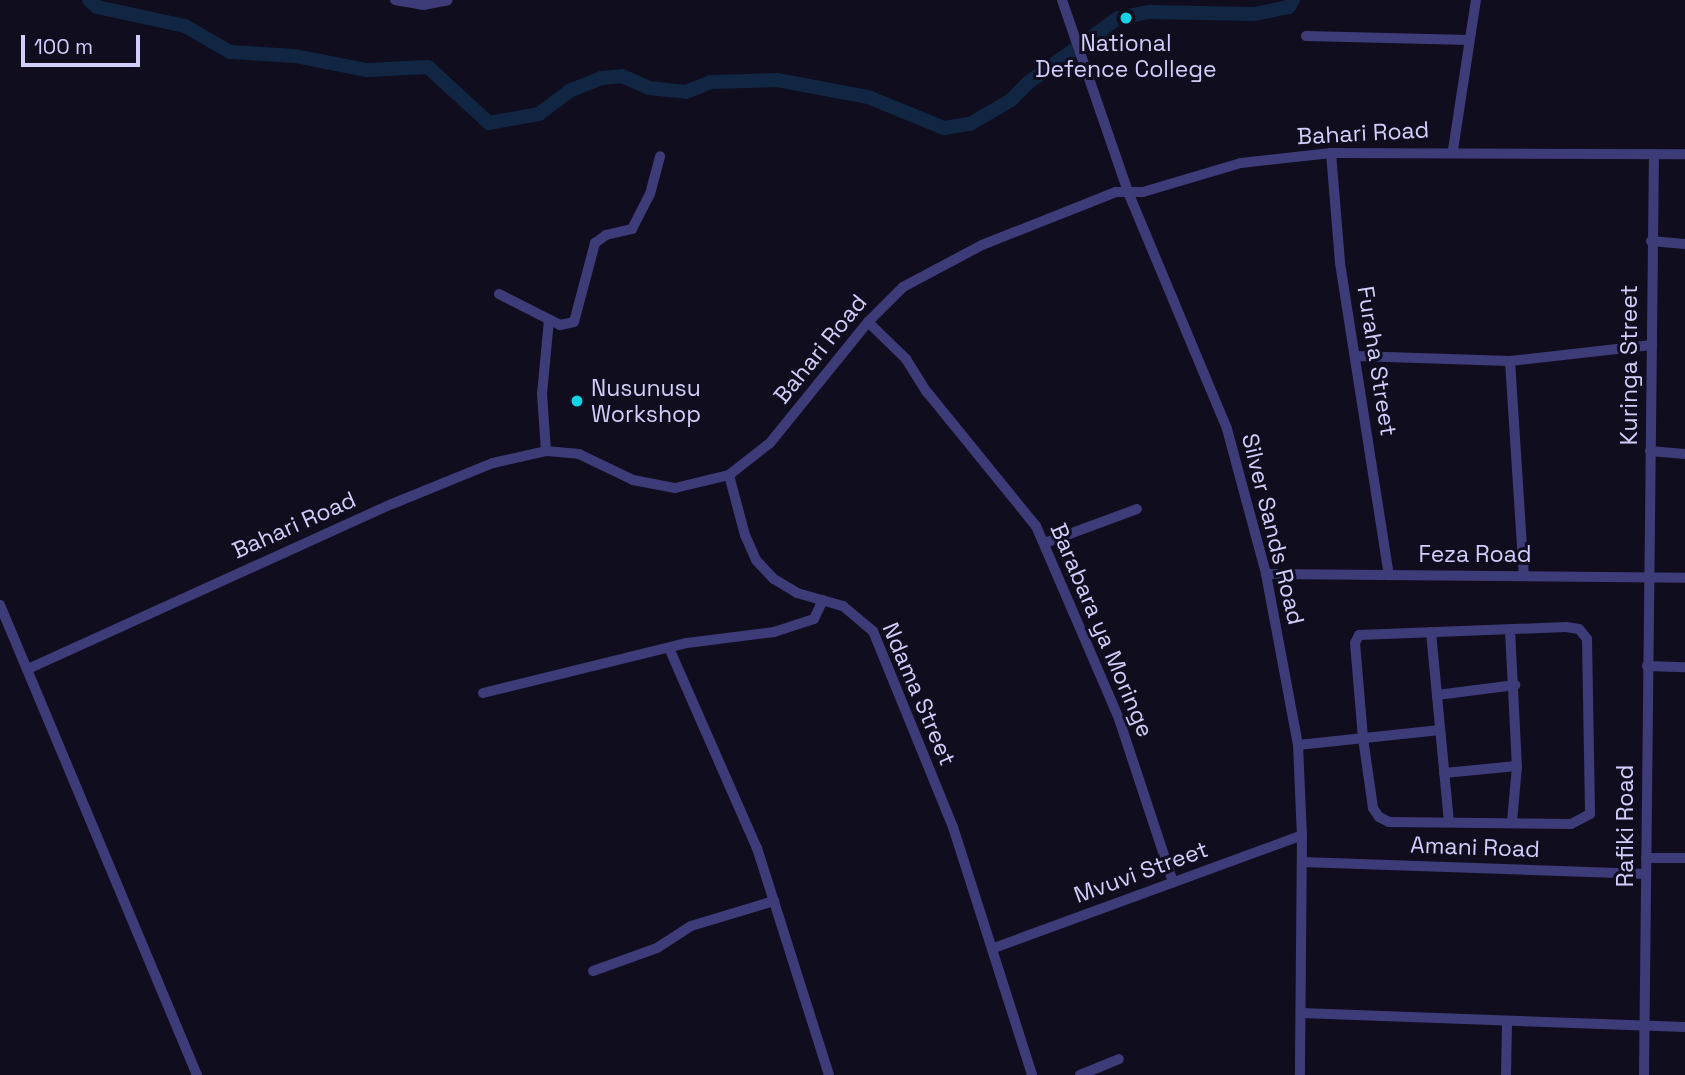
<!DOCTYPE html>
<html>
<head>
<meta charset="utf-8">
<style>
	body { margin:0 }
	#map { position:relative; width:1685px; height:1075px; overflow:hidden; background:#100d1e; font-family:"Space Grotesk",sans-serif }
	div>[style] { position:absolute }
	.river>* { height:14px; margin:-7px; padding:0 7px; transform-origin:7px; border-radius:7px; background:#112643 }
	.minor>* { height:10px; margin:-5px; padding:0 5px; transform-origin:5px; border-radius:5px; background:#3d3c79 }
	.dots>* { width:19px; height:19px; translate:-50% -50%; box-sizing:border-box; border:4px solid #100d1e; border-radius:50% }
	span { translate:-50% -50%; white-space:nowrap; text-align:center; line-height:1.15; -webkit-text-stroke:6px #100d1e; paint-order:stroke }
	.poi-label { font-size:23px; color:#d2cefb }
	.left { translate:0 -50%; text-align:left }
	.street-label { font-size:23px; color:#d2cefb }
	.scale { position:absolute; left:21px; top:35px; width:119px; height:32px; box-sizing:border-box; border:4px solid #d2cefb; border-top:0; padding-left:9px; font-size:21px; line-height:24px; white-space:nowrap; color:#d2cefb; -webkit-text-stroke:5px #100d1e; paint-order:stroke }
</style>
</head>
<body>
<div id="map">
	<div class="river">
		<i style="left:89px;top:0;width:11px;rotate:41deg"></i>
		<i style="left:97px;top:7px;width:90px;rotate:12.2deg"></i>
		<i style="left:185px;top:26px;width:52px;rotate:30deg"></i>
		<i style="left:230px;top:52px;width:65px;rotate:3.5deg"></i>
		<i style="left:295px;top:56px;width:72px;rotate:11.2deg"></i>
		<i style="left:366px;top:70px;width:62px;rotate:-2.8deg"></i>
		<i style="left:428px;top:67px;width:83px;rotate:42.6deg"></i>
		<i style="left:489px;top:123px;width:51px;rotate:-10.2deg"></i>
		<i style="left:539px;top:114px;width:38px;rotate:-37deg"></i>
		<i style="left:569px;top:91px;width:35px;rotate:-22deg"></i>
		<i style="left:601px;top:78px;width:21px;rotate:-5deg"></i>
		<i style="left:622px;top:76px;width:30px;rotate:24deg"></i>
		<i style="left:649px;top:88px;width:37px;rotate:6deg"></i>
		<i style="left:686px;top:92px;width:27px;rotate:-22deg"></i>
		<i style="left:711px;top:82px;width:66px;rotate:-1.7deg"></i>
		<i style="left:777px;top:80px;width:93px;rotate:10.6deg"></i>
		<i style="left:868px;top:97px;width:82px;rotate:22.2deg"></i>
		<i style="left:944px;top:128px;width:26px;rotate:-9deg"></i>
		<i style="left:970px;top:124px;width:48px;rotate:-30.3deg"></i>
		<i style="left:1011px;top:100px;width:25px;rotate:-45deg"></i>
		<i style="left:1029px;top:82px;width:110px;rotate:-35.7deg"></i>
		<i style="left:1118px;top:18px;width:33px;rotate:-11deg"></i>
		<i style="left:1150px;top:12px;width:105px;rotate:1.1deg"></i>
		<i style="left:1255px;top:14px;width:35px;rotate:-12deg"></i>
		<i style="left:1289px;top:7px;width:8px;rotate:-60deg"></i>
	</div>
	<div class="minor">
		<i style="left:395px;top:0;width:28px;rotate:10deg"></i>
		<i style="left:423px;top:5px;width:25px;rotate:-11deg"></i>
		<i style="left:1062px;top:0;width:203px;rotate:71deg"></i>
		<i style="left:1128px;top:192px;width:257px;rotate:67.3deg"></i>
		<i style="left:1227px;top:429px;width:150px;rotate:74.9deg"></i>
		<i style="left:1266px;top:574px;width:174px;rotate:79.4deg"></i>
		<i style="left:1298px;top:745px;width:90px;rotate:87.5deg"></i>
		<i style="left:1302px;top:835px;width:240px;rotate:90.5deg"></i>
		<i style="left:1306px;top:36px;width:163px;rotate:1.4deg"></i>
		<i style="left:1453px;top:150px;width:152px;rotate:-81.3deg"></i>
		<i style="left:1331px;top:153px;width:110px;rotate:85.3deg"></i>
		<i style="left:1340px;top:263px;width:316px;rotate:81.1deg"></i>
		<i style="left:1651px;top:241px;width:34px;rotate:5deg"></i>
		<i style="left:499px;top:294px;width:68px;rotate:26.9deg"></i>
		<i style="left:560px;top:325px;width:14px;rotate:-12deg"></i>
		<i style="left:574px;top:322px;width:82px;rotate:-75.1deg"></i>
		<i style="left:595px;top:243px;width:14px;rotate:-36deg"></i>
		<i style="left:606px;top:235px;width:27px;rotate:-13deg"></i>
		<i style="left:632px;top:229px;width:39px;rotate:-63deg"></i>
		<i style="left:650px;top:194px;width:39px;rotate:-75deg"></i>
		<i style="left:868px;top:322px;width:53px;rotate:44.2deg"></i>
		<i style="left:906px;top:359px;width:39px;rotate:58deg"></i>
		<i style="left:927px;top:392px;width:173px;rotate:50.9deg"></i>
		<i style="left:1036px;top:526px;width:210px;rotate:66.7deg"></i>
		<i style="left:1119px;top:719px;width:172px;rotate:71.7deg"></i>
		<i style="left:1356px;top:356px;width:154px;rotate:1.9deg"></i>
		<i style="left:1510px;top:361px;width:143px;rotate:-6.4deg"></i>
		<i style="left:1510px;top:361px;width:214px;rotate:86.3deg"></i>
		<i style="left:546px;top:451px;width:57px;rotate:-94deg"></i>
		<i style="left:542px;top:394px;width:74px;rotate:-84.6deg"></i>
		<i style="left:1650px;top:451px;width:35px;rotate:5deg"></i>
		<i style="left:729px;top:475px;width:62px;rotate:75.1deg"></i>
		<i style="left:745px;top:535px;width:27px;rotate:66deg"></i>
		<i style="left:756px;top:560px;width:26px;rotate:47deg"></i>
		<i style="left:774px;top:579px;width:27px;rotate:31deg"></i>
		<i style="left:797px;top:593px;width:48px;rotate:15.8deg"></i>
		<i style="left:843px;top:606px;width:39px;rotate:40deg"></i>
		<i style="left:873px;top:631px;width:212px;rotate:67.8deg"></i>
		<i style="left:953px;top:827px;width:260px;rotate:72.3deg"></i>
		<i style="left:1045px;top:543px;width:98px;rotate:-20.3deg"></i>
		<i style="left:1266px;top:574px;width:419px;rotate:0.5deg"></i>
		<i style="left:0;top:605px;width:510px;rotate:67.26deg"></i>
		<i style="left:1566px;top:627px;width:13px;rotate:9deg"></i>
		<i style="left:1579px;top:629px;width:13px;rotate:51deg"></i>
		<i style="left:1587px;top:639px;width:175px;rotate:89deg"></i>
		<i style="left:1590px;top:814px;width:21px;rotate:152deg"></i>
		<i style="left:1571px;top:824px;width:182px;rotate:-179.4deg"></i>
		<i style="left:1389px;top:822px;width:11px;rotate:-153deg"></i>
		<i style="left:1379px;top:817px;width:11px;rotate:-124deg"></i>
		<i style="left:1373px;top:808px;width:71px;rotate:-98.1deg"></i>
		<i style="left:1363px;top:738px;width:95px;rotate:-94.8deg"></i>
		<i style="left:1355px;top:643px;width:9px;rotate:-63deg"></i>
		<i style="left:1359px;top:635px;width:207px;rotate:-2.2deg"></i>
		<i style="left:1510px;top:630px;width:136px;rotate:87.1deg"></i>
		<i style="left:1517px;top:766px;width:56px;rotate:95.1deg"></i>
		<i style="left:1431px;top:632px;width:191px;rotate:84.6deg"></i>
		<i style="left:669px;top:648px;width:219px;rotate:66.3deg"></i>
		<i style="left:757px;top:848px;width:238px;rotate:72.4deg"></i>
		<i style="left:1647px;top:666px;width:38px;rotate:2deg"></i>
		<i style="left:30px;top:668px;width:397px;rotate:-24.4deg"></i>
		<i style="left:392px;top:504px;width:109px;rotate:-22.1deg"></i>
		<i style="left:493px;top:463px;width:54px;rotate:-12.8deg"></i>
		<i style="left:546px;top:451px;width:33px;rotate:5deg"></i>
		<i style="left:579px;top:454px;width:60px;rotate:25.7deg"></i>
		<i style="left:633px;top:480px;width:43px;rotate:10.8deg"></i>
		<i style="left:675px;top:488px;width:56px;rotate:-13.5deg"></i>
		<i style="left:729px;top:475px;width:52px;rotate:-38deg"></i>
		<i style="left:770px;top:443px;width:156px;rotate:-51deg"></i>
		<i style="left:868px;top:322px;width:49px;rotate:-45deg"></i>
		<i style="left:903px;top:287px;width:89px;rotate:-28deg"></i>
		<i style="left:982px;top:245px;width:144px;rotate:-21.6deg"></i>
		<i style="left:1116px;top:192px;width:27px"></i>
		<i style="left:1143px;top:192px;width:102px;rotate:-16.5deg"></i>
		<i style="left:1241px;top:163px;width:91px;rotate:-6.3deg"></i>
		<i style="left:1331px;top:153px;width:354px;rotate:0.2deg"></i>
		<i style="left:483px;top:693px;width:210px;rotate:-13.8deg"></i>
		<i style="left:687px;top:643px;width:88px;rotate:-7.2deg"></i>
		<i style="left:774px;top:632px;width:42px;rotate:-18deg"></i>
		<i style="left:814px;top:619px;width:21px;rotate:-65deg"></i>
		<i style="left:1437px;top:695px;width:79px;rotate:-7.3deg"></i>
		<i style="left:1298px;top:745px;width:143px;rotate:-6deg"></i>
		<i style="left:1444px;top:773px;width:73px;rotate:-5.5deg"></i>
		<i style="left:1646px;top:858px;width:39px"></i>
		<i style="left:1302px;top:862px;width:344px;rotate:2deg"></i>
		<i style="left:994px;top:948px;width:328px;rotate:-20.1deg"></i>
		<i style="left:593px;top:971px;width:68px;rotate:-19.8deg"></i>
		<i style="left:657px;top:948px;width:40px;rotate:-32.9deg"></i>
		<i style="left:691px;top:926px;width:87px;rotate:-16.8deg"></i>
		<i style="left:1301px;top:1013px;width:384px;rotate:2.1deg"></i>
		<i style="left:1080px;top:1075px;width:42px;rotate:-22.3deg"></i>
		<i style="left:1506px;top:1075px;width:54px;rotate:-88.9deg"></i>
		<i style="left:1644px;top:1075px;width:921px;rotate:-89.38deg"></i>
	</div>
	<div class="dots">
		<i style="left:1126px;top:18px;background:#11d3e4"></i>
		<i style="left:577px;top:401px;background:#11d3e4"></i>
	</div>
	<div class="poi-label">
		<span style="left:1126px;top:56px">National<br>Defence College</span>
		<span class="left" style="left:591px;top:401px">Nusunusu<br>Workshop</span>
	</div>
	<div class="street-label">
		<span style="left:1363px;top:133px;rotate:-3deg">Bahari Road</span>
		<span style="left:820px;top:349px;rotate:-51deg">Bahari Road</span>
		<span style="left:1377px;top:361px;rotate:81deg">Furaha Street</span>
		<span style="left:1629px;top:365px;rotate:-90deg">Kuringa Street</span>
		<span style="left:294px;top:525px;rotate:-24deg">Bahari Road</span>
		<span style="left:1273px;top:529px;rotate:76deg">Silver Sands Road</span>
		<span style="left:1475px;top:554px">Feza Road</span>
		<span style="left:1102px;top:630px;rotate:67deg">Barabara ya Moringe</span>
		<span style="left:919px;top:694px;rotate:67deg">Ndama Street</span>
		<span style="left:1625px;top:826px;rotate:-90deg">Rafiki Road</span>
		<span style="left:1475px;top:847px;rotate:2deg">Amani Road</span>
		<span style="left:1141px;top:872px;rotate:-20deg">Mvuvi Street</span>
	</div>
	<div class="scale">100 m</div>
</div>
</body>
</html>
